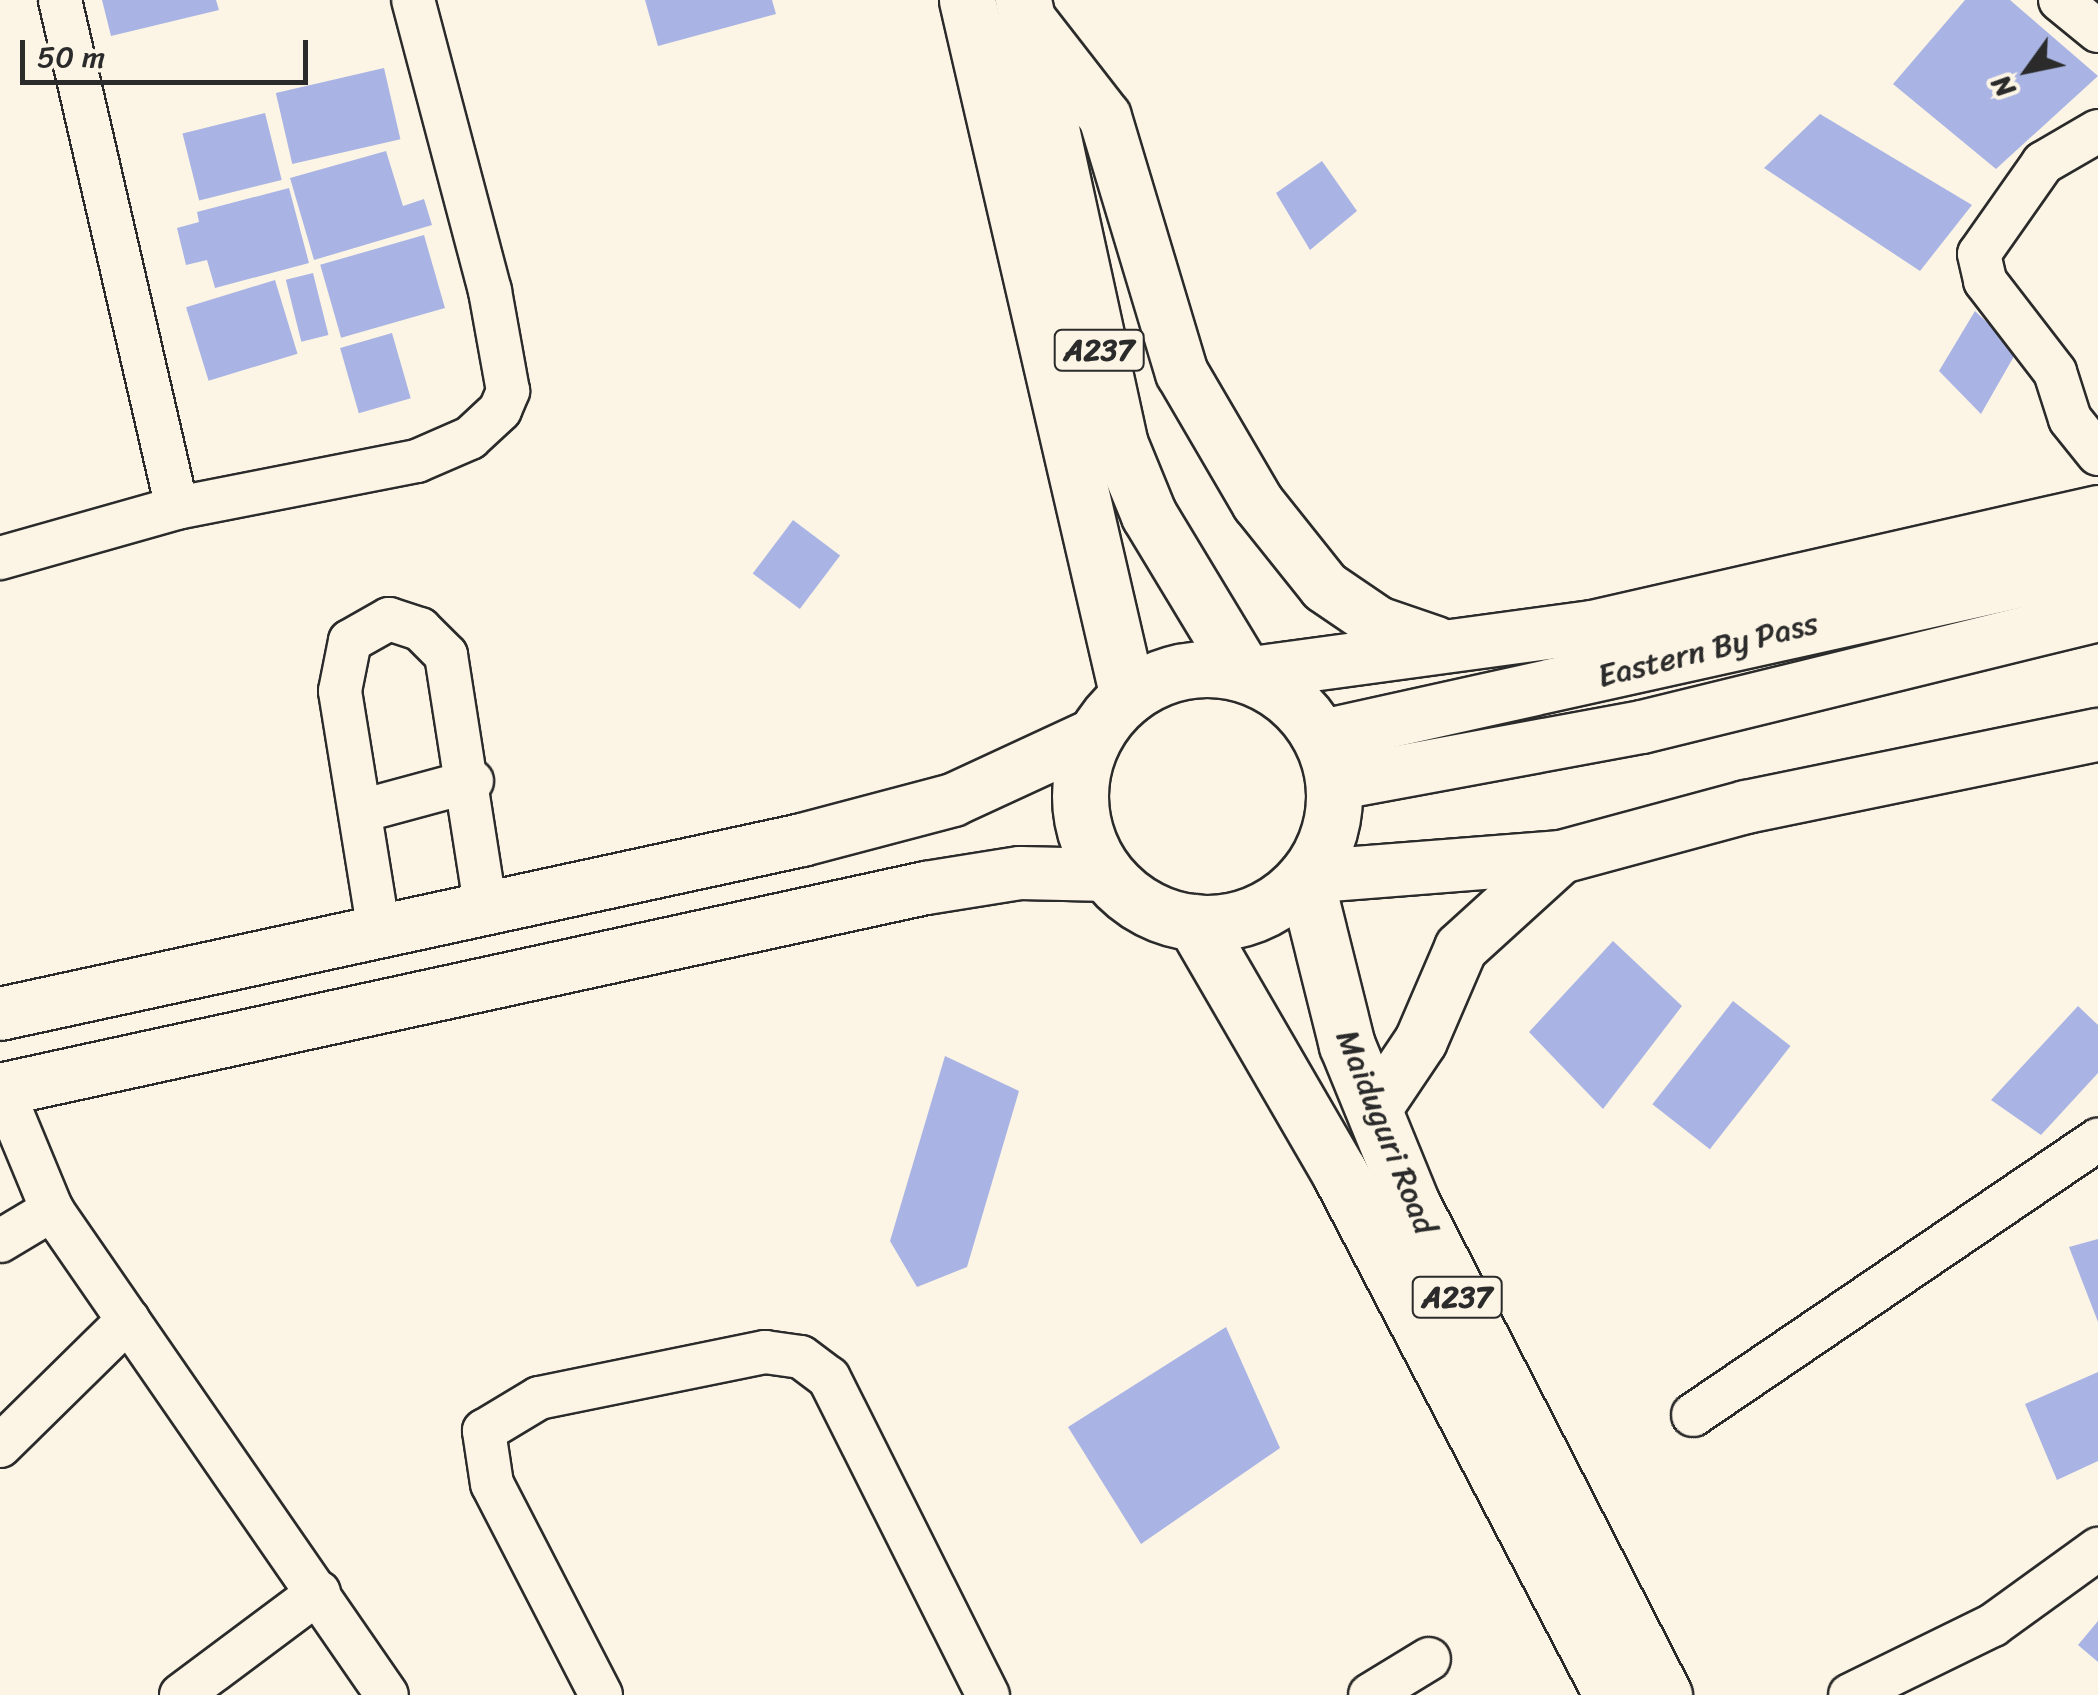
<!DOCTYPE html>
<html>
<head>
<meta charset="utf-8">
<style>
	body { margin:0 }
	#map { position:relative; width:2098px; height:1695px; overflow:hidden; background:#fcf5e5; font-family:Sriracha,sans-serif }
	div>[style] { position:absolute }
	.building>* { inset:0; background:#a9b4e4; transform-origin:0 0 }
	.roads { filter:drop-shadow(2px 0 #2b2b2b) drop-shadow(-2px 0 #2b2b2b) drop-shadow(0 2px #2b2b2b) drop-shadow(0 -2px #2b2b2b) }
	.minor>* { height:42px; margin:-21px; padding:0 21px; transform-origin:21px; border-radius:21px; background:#fcf5e5 }
	.major>* { height:52px; margin:-26px; padding:0 26px; transform-origin:26px; border-radius:26px; background:#fcf5e5 }
	.highway>* { height:55px; margin:-27.5px; padding:0 27.5px; transform-origin:27.5px; border-radius:27.5px; background:#fcf5e5 }
	.highway>.ring { margin:-27.5px; padding:0; box-sizing:content-box; background:none; border:55px solid #fcf5e5; border-radius:50% }
	span { translate:-50% -50%; white-space:nowrap; text-align:center; line-height:1.15; -webkit-text-stroke:10px #fcf5e5; paint-order:stroke }
	.shield-label span { padding:2px 8px; background:#fcf5e5; border:2px solid; border-radius:8px; -webkit-text-stroke-width:0 }
	.shield-label { font-size:30px; color:#2b2b2b; font-weight:700 }
	.street-label { font-size:32px; color:#2b2b2b }
	.north { position:absolute; left:1978px; top:20px; width:100px; height:100px; -webkit-text-stroke:8px #fcf5e5; paint-order:stroke; rotate:237deg; font-size:28px; font-weight:700; line-height:40px; text-align:center; color:#2b2b2b }
	.north::after { content:''; display:block; margin:auto; width:35px; height:45px; background:#2b2b2b; clip-path:polygon(50% 0,100% 100%,50% 72%,0 100%) }
	.scale { position:absolute; left:20px; top:40px; width:288px; height:45px; box-sizing:border-box; border:5px solid #2b2b2b; border-top:0; padding-left:12px; font-size:30px; line-height:35px; white-space:nowrap; color:#2b2b2b; -webkit-text-stroke:8px #fcf5e5; paint-order:stroke }
</style>
</head>
<body>
<div id="map">
	<div class="building">
		<i style="clip-path:polygon(102px 0,216px 0,219px 10px,111px 36px)"></i>
		<i style="clip-path:polygon(645px 0,772px 0,776px 14px,658px 46px)"></i>
		<i style="clip-path:polygon(1965px 0,2010px 0,2098px 76px,1996px 169px,1893px 84px)"></i>
		<i style="left:384px;top:68px;width:73px;height:111px;rotate:77deg"></i>
		<i style="left:265px;top:113px;width:69px;height:85px;rotate:76deg"></i>
		<i style="clip-path:polygon(1820px 114px,1972px 205px,1920px 271px,1764px 168px)"></i>
		<i style="clip-path:polygon(386px 151px,403px 206px,424px 199px,432px 225px,314px 260px,290px 178px)"></i>
		<i style="clip-path:polygon(1322px 161px,1357px 211px,1310px 250px,1276px 193px)"></i>
		<i style="clip-path:polygon(289px 188px,309px 263px,215px 288px,207px 260px,186px 265px,177px 228px,199px 222px,197px 212px)"></i>
		<i style="left:424px;top:235px;width:76px;height:108px;rotate:74deg"></i>
		<i style="left:313px;top:273px;width:64px;height:28px;rotate:76deg"></i>
		<i style="left:275px;top:280px;width:77px;height:93px;rotate:73deg"></i>
		<i style="clip-path:polygon(1975px 311px,2017px 351px,1981px 414px,1939px 371px)"></i>
		<i style="left:392px;top:333px;width:68px;height:54px;rotate:74deg"></i>
		<i style="left:793px;top:520px;width:59px;height:67px;rotate:37deg"></i>
		<i style="clip-path:polygon(1613px 941px,1682px 1006px,1603px 1109px,1529px 1032px)"></i>
		<i style="left:1733px;top:1001px;width:73px;height:131px;rotate:38deg"></i>
		<i style="clip-path:polygon(2078px 1006px,2098px 1025px,2098px 1073px,2041px 1135px,1991px 1100px)"></i>
		<i style="clip-path:polygon(945px 1056px,1019px 1091px,967px 1267px,917px 1287px,890px 1241px)"></i>
		<i style="clip-path:polygon(2098px 1239px,2098px 1322px,2069px 1247px)"></i>
		<i style="clip-path:polygon(1226px 1327px,1280px 1448px,1141px 1544px,1068px 1427px)"></i>
		<i style="clip-path:polygon(2098px 1372px,2098px 1461px,2057px 1480px,2025px 1404px)"></i>
		<i style="clip-path:polygon(2098px 1621px,2098px 1662px,2078px 1645px)"></i>
	</div>
	<div class="roads">
		<div class="minor">
			<i style="left:60px;top:0;width:521px;rotate:77.03deg"></i>
			<i style="left:2060px;top:0;width:49px;rotate:39.2deg"></i>
			<i style="left:2098px;top:131px;width:64px;rotate:149.8deg"></i>
			<i style="left:2043px;top:163px;width:111px;rotate:125.1deg"></i>
			<i style="left:1979px;top:254px;width:28px;rotate:77deg"></i>
			<i style="left:1985px;top:281px;width:115px;rotate:52.4deg"></i>
			<i style="left:2055px;top:372px;width:49px;rotate:72.3deg"></i>
			<i style="left:2070px;top:419px;width:45px;rotate:51.3deg"></i>
			<i style="left:0;top:558px;width:184px;rotate:-15.8deg"></i>
			<i style="left:177px;top:508px;width:245px;rotate:-11.1deg"></i>
			<i style="left:417px;top:461px;width:58px;rotate:-23.5deg"></i>
			<i style="left:470px;top:438px;width:41px;rotate:-43deg"></i>
			<i style="left:500px;top:410px;width:21px;rotate:-67deg"></i>
			<i style="left:508px;top:391px;width:102px;rotate:-100.2deg"></i>
			<i style="left:490px;top:291px;width:301px;rotate:-104.8deg"></i>
			<i style="left:361px;top:811px;width:115px;rotate:-15.1deg"></i>
			<i style="left:379px;top:932px;width:244px;rotate:-99.2deg"></i>
			<i style="left:340px;top:691px;width:51px;rotate:-78.7deg"></i>
			<i style="left:350px;top:641px;width:45px;rotate:-29.4deg"></i>
			<i style="left:389px;top:619px;width:33px;rotate:18deg"></i>
			<i style="left:420px;top:629px;width:37px;rotate:45deg"></i>
			<i style="left:446px;top:655px;width:257px;rotate:81.1deg"></i>
			<i style="left:2px;top:1089px;width:131px;rotate:67.5deg"></i>
			<i style="left:52px;top:1210px;width:589px;rotate:55.37deg"></i>
			<i style="left:0;top:1241px;width:61px;rotate:-30.8deg"></i>
			<i style="left:1693px;top:1415px;width:490px;rotate:-34.2deg"></i>
			<i style="left:0;top:1446px;width:180px;rotate:-44.5deg"></i>
			<i style="left:181px;top:1695px;width:172px;rotate:-36.7deg"></i>
			<i style="left:601px;top:1695px;width:237px;rotate:-117.3deg"></i>
			<i style="left:492px;top:1484px;width:54px;rotate:-98.6deg"></i>
			<i style="left:484px;top:1431px;width:64px;rotate:-31deg"></i>
			<i style="left:539px;top:1398px;width:231px;rotate:-11.5deg"></i>
			<i style="left:765px;top:1352px;width:36px;rotate:8deg"></i>
			<i style="left:801px;top:1357px;width:35px;rotate:37deg"></i>
			<i style="left:829px;top:1378px;width:355px;rotate:63.4deg"></i>
			<i style="left:1370px;top:1695px;width:69px;rotate:-31.4deg"></i>
			<i style="left:1850px;top:1695px;width:159px;rotate:-26.1deg"></i>
			<i style="left:1993px;top:1625px;width:130px;rotate:-35.9deg"></i>
		</div>
		<div class="major">
			<i style="left:1025px;top:14px;width:130px;rotate:52.2deg"></i>
			<i style="left:1105px;top:117px;width:267px;rotate:73.3deg"></i>
			<i style="left:1182px;top:373px;width:151px;rotate:59.7deg"></i>
			<i style="left:1258px;top:503px;width:107px;rotate:51.4deg"></i>
			<i style="left:1325px;top:587px;width:64px;rotate:34.2deg"></i>
			<i style="left:1378px;top:623px;width:61px;rotate:19deg"></i>
			<i style="left:1245px;top:674px;width:350px;rotate:-7.7deg"></i>
			<i style="left:1592px;top:627px;width:519px;rotate:-12.8deg"></i>
			<i style="left:1319px;top:737px;width:798px;rotate:-12.52deg"></i>
			<i style="left:1334px;top:784px;width:313px;rotate:-10.5deg"></i>
			<i style="left:1642px;top:727px;width:470px;rotate:-13.8deg"></i>
			<i style="left:1305px;top:877px;width:257px;rotate:-4.5deg"></i>
			<i style="left:0;top:1014px;width:821px;rotate:-12.24deg"></i>
			<i style="left:802px;top:840px;width:156px;rotate:-14.8deg"></i>
			<i style="left:953px;top:800px;width:157px;rotate:-24.8deg"></i>
			<i style="left:0;top:1090px;width:948px;rotate:-12.31deg"></i>
			<i style="left:926px;top:888px;width:95px;rotate:-9.1deg"></i>
			<i style="left:1020px;top:873px;width:89px;rotate:1.3deg"></i>
			<i style="left:1374px;top:1111px;width:84px;rotate:-56.1deg"></i>
			<i style="left:1421px;top:1041px;width:101px;rotate:-66.7deg"></i>
			<i style="left:1461px;top:948px;width:135px;rotate:-42.3deg"></i>
			<i style="left:1561px;top:857px;width:192px;rotate:-15.1deg"></i>
			<i style="left:1746px;top:807px;width:359px;rotate:-11.6deg"></i>
		</div>
		<div class="highway">
			<i style="left:967px;top:0;width:715px;rotate:76.99deg"></i>
			<i style="left:1023px;top:0;width:452px;rotate:77.7deg"></i>
			<i style="left:1119px;top:442px;width:79px;rotate:67.7deg"></i>
			<i style="left:1149px;top:515px;width:186px;rotate:58.9deg"></i>
			<i class="ring" style="left:1080px;top:669px;width:199px;height:199px"></i>
			<i style="left:1305px;top:877px;width:173px;rotate:76deg"></i>
			<i style="left:1347px;top:1045px;width:172px;rotate:67.8deg"></i>
			<i style="left:1412px;top:1204px;width:552px;rotate:62.83deg"></i>
			<i style="left:1194px;top:922px;width:289px;rotate:59.9deg"></i>
			<i style="left:1339px;top:1172px;width:590px;rotate:62.44deg"></i>
		</div>
	</div>
	<div class="shield-label">
		<span style="left:1099px;top:350px">A237</span>
		<span style="left:1457px;top:1297px">A237</span>
	</div>
	<div class="street-label">
		<span style="left:1708px;top:650px;rotate:-14deg">Eastern By Pass</span>
		<span style="left:1386px;top:1132px;rotate:68deg">Maiduguri Road</span>
	</div>
	<div class="north">N</div>
	<div class="scale">50 m</div>
</div>
</body>
</html>
